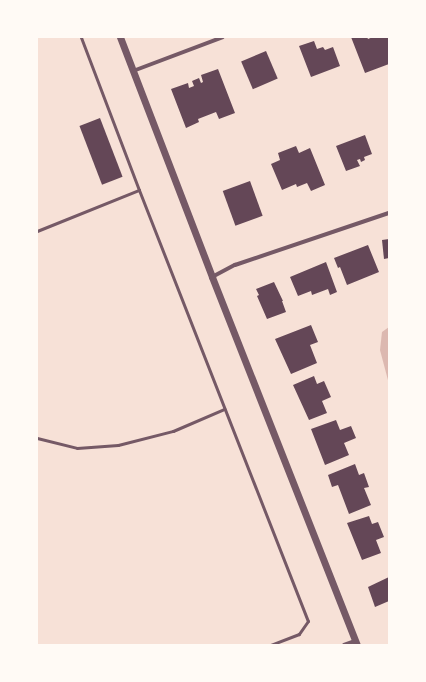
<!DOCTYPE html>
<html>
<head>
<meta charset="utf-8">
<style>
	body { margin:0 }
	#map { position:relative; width:426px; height:682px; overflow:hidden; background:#f7e1d7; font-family:"Fira Sans",sans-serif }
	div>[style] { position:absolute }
	.water>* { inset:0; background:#dcb8b0 }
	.building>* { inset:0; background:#644757; transform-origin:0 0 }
	.service>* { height:3px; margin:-1.5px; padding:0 1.5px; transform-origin:1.5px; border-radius:1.5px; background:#755966 }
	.minor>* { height:4px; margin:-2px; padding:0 2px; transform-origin:2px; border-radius:2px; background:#755966 }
	.tertiary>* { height:7px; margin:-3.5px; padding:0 3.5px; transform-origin:3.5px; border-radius:3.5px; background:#755966 }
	span { translate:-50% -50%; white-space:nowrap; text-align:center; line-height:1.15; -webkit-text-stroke:4px #fffaf5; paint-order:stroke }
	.frame { position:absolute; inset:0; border:38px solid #fffaf5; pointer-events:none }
</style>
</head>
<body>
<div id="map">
	<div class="water">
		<i style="clip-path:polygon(389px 327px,389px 384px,380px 350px,382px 332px)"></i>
	</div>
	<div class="building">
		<i style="clip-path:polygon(351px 37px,367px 37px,368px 39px,373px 37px,389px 37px,389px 64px,365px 73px)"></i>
		<i style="clip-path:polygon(314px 41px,317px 49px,323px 47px,325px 50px,333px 47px,340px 66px,311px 77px,299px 46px)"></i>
		<i style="left:266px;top:51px;width:30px;height:27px;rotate:67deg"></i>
		<i style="clip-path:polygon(218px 69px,235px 113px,219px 119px,216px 112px,198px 119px,199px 122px,186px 128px,171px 89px,188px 83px,189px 88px,194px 86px,192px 81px,199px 78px,201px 83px,203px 82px,201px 75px)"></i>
		<i style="left:100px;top:118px;width:63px;height:22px;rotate:69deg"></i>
		<i style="clip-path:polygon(365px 135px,372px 154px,364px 157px,365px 160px,361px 162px,360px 159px,357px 160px,360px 166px,346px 171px,336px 146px)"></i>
		<i style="clip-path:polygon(296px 146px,299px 153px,310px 148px,325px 185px,311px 191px,307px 183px,297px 187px,296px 184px,282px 190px,271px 164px,280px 160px,278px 153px)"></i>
		<i style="left:250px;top:181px;width:37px;height:29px;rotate:70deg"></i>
		<i style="clip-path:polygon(389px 239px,389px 258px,384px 259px,382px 240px)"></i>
		<i style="clip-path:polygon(368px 245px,379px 272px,347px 285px,340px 267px,338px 268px,334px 258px)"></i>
		<i style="clip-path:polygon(326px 262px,337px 292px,330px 295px,328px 289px,312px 295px,311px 291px,298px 296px,290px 277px)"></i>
		<i style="clip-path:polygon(274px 282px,283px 301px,282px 301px,286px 312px,267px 319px,257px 296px,259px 295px,256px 289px)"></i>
		<i style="clip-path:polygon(311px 325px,318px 342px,310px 345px,317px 363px,291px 374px,275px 339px)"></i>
		<i style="clip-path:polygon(314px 376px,317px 384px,324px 381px,331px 397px,322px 401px,327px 413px,309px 420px,293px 385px)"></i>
		<i style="clip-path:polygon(336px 420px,340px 430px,351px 426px,356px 438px,344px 443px,349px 455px,325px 465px,311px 429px)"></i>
		<i style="clip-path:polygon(355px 464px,359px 475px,364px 473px,369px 487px,364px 488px,371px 505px,349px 514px,338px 485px,332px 487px,328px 475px)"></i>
		<i style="clip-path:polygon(369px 516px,372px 524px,378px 522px,384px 537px,376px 540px,381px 553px,362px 560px,347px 523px)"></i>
		<i style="clip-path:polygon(389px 577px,389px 601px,375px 607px,368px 587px)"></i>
	</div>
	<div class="service">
		<i style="left:139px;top:190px;width:463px;rotate:68.6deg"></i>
		<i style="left:308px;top:621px;width:16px;rotate:125deg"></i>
		<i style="left:299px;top:634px;width:31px;rotate:159deg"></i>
		<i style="left:37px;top:231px;width:110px;rotate:-21.9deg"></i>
		<i style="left:139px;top:190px;width:164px;rotate:-110.8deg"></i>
		<i style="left:37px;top:438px;width:41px;rotate:14deg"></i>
		<i style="left:77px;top:448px;width:41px;rotate:-4.2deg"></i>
		<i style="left:118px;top:445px;width:57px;rotate:-14.3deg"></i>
		<i style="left:173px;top:431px;width:56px;rotate:-23.3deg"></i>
	</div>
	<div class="minor">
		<i style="left:133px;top:71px;width:96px;rotate:-20.7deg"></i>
		<i style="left:212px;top:277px;width:26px;rotate:-28deg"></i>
		<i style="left:235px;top:265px;width:163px;rotate:-18.7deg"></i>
		<i style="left:344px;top:645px;width:12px;rotate:-20deg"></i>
	</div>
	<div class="tertiary">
		<i style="left:120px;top:37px;width:257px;rotate:69deg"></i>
		<i style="left:212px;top:277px;width:396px;rotate:68.5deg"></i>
	</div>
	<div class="frame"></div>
</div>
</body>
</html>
